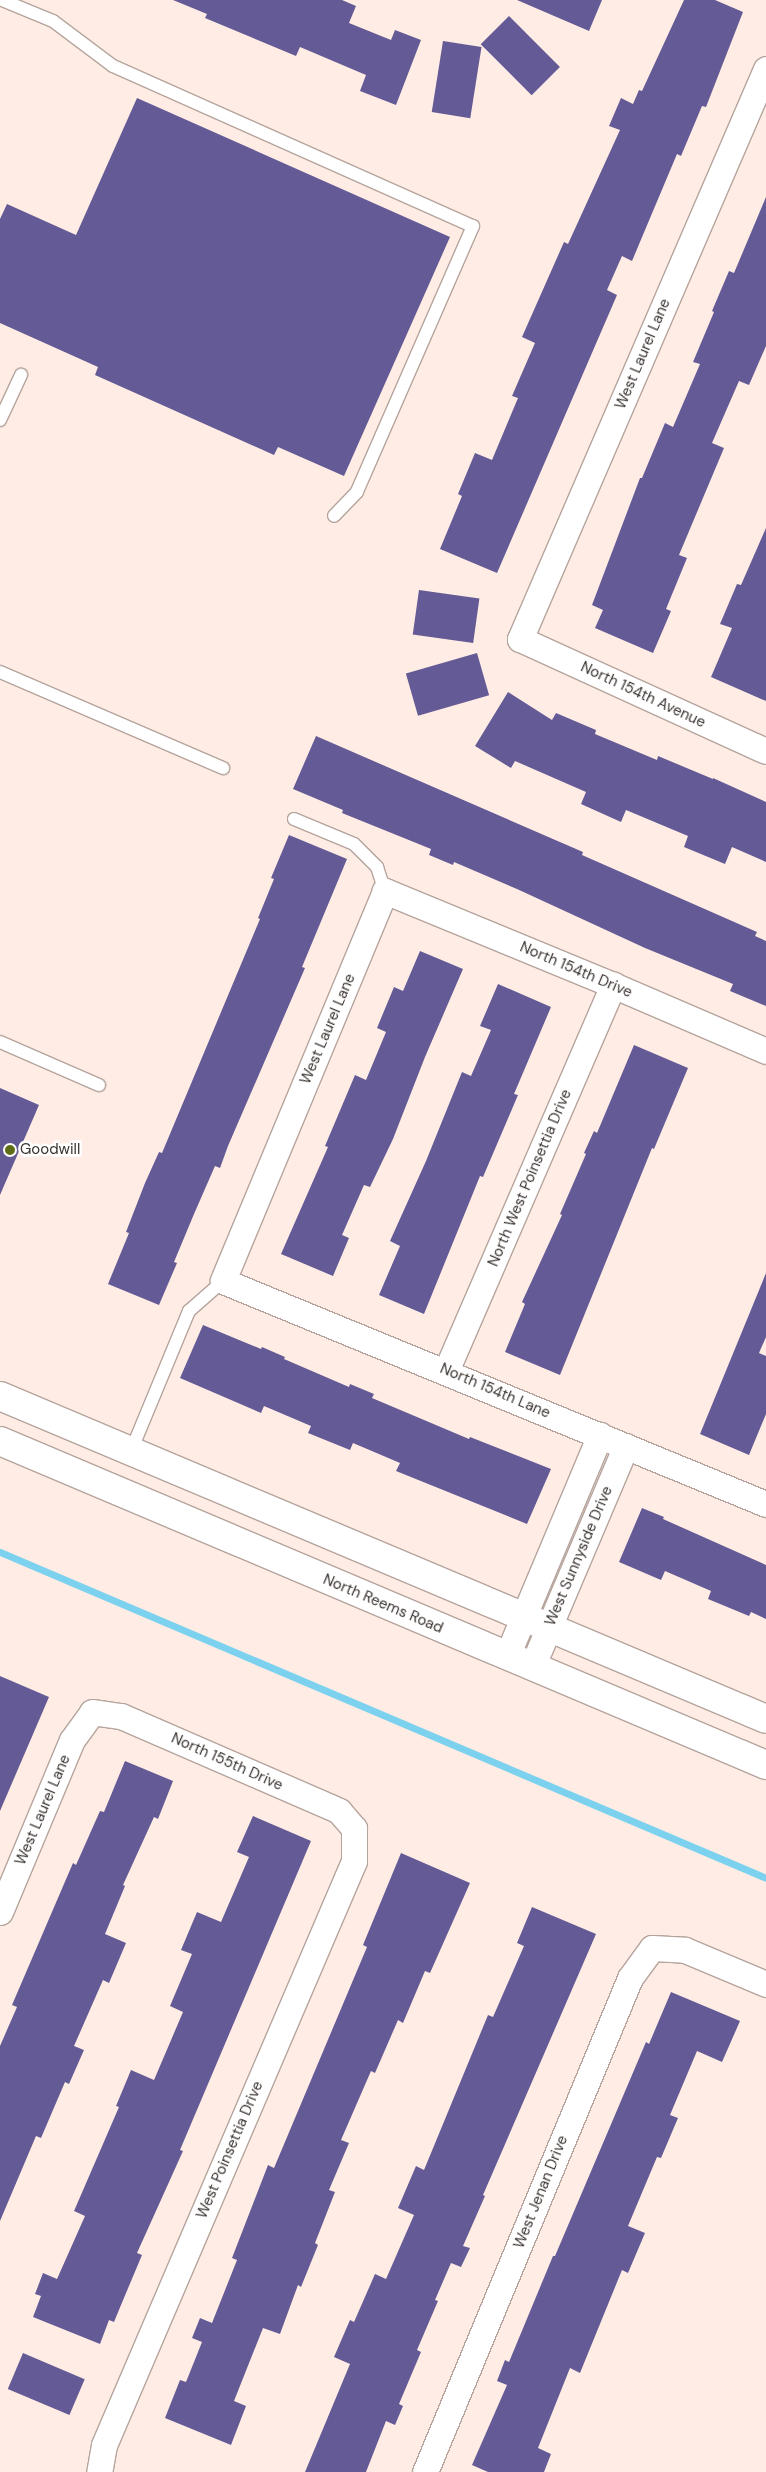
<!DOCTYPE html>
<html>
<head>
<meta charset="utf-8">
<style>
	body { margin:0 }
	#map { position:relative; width:766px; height:2472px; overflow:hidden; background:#ffede5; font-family:"DM Sans",sans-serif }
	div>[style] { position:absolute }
	.stream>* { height:7px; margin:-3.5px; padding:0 3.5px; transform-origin:3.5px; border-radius:3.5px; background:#7cd2ee }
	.building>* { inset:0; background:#645a95; transform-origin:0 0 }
	.roads { filter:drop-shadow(1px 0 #b5a49d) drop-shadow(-1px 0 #b5a49d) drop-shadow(0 1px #b5a49d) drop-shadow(0 -1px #b5a49d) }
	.service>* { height:12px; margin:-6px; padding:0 6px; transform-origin:6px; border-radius:6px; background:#fff }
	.minor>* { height:25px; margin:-12.5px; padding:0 12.5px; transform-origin:12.5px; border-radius:12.5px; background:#fff }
	.secondary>* { height:28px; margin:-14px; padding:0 14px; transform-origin:14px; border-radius:14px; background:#fff }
	.dots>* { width:14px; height:14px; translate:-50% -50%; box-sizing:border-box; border:2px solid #fff; border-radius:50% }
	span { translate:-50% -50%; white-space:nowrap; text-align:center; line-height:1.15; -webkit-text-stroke:5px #fff; paint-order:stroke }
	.street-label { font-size:15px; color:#3a3330 }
	.poi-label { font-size:15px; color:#3a3330 }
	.left { translate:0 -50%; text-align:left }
</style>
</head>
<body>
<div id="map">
	<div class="stream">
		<i style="left:0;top:1552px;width:832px;rotate:23.05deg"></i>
	</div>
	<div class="building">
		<i style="clip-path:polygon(173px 0,342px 0,356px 6px,349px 23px,391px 40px,395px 30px,421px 40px,396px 105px,360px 91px,366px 75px,300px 47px,296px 56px,205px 18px,207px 14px)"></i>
		<i style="clip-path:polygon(517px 0,602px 0,589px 31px)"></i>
		<i style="clip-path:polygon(684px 0,715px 0,743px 12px,706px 107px,702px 106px,681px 156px,677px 154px,632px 261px,622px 256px,607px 290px,617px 295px,497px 573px,440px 549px,462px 496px,458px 494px,475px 453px,492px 460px,518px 398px,512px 396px,535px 343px,522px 337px,564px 242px,568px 244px,620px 130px,609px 126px,621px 98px,633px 104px,639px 90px,642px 91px)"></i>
		<i style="left:509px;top:16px;width:72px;height:40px;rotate:45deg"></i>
		<i style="left:443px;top:41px;width:39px;height:72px;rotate:9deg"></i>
		<i style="clip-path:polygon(137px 98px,450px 237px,344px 476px,278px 447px,274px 455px,95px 375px,98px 367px,0 323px,0 219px,7px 204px,76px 235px)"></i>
		<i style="clip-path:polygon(766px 197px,766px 346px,749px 385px,739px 381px,712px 443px,724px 448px,679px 555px,687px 558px,666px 609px,671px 611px,653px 653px,595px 628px,603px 610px,592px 605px,640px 478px,642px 478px,665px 423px,673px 427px,700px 364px,693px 362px,714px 312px,712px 311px,729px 271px,734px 273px)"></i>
		<i style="clip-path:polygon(766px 528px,766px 701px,711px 677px,732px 628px,720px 624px,737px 584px,741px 585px)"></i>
		<i style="left:419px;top:590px;width:61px;height:45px;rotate:8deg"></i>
		<i style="left:477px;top:653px;width:44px;height:74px;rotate:74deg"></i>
		<i style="clip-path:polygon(508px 692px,552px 720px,556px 713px,596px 730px,595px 734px,657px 760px,658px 756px,713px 779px,713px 778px,766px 802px,766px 862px,732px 847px,725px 864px,684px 847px,688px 836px,626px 810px,621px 822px,581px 804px,586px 792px,515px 761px,511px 768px,475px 746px)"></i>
		<i style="clip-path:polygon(316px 736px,583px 852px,582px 855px,757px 932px,755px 936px,766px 941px,766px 1006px,730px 991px,733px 984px,645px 948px,517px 889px,454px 862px,453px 865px,429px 855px,431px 849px,342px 813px,343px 810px,293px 789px)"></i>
		<i style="clip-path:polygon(289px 835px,347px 859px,302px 967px,305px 968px,228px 1146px,220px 1168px,215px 1166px,194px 1214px,174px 1262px,177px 1263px,159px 1305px,108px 1284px,129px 1233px,126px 1232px,145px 1183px,159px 1152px,162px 1153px,260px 919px,258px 918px,274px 879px,271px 878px)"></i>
		<i style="clip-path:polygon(420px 951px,463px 969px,425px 1057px,393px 1139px,370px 1187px,364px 1185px,342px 1235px,349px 1238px,333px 1276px,281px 1254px,328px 1147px,325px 1146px,355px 1075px,366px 1080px,386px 1032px,377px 1028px,394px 987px,403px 991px)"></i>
		<i style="clip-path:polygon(498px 984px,551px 1007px,514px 1094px,518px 1095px,483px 1177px,480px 1176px,424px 1314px,379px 1295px,400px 1246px,390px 1241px,426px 1161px,462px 1072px,471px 1076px,491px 1030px,480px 1026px)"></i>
		<i style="clip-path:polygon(634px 1045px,688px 1068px,654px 1149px,652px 1148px,560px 1375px,505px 1352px,525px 1304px,522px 1302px,562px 1215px,560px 1214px,586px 1154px,584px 1153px,594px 1131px,597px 1133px)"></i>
		<i style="clip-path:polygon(0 1088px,39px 1105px,0 1195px)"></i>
		<i style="clip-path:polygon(766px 1273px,766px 1337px,759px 1353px,766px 1356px,766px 1414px,749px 1455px,700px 1434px)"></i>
		<i style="clip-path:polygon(203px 1325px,261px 1349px,262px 1347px,285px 1357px,284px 1359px,349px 1387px,350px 1384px,374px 1394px,372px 1398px,469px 1439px,470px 1437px,551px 1469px,527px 1524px,396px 1471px,400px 1463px,353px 1443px,350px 1450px,308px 1433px,311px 1426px,264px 1406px,261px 1413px,180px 1378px)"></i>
		<i style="clip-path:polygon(642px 1508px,664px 1517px,663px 1519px,766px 1565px,766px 1619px,751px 1612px,749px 1616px,708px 1599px,711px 1591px,665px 1571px,661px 1580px,619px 1562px)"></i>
		<i style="clip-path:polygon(0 1676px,49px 1697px,0 1811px)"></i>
		<i style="clip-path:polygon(125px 1761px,173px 1781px,158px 1819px,154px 1817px,123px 1885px,125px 1886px,105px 1934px,126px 1943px,109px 1983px,103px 1980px,74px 2046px,84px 2050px,69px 2084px,65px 2082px,41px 2138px,36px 2136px,0 2221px,0 2046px,17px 2007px,12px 2005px,73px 1863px,76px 1865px,100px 1811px,104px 1812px)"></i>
		<i style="clip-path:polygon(253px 1816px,311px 1841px,180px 2150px,183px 2151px,137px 2253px,142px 2255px,121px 2305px,114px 2322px,109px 2320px,100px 2344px,33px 2317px,41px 2296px,35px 2294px,43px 2273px,57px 2279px,85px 2216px,74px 2211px,119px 2107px,116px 2106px,131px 2070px,154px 2080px,183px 2012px,170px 2006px,192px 1954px,181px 1950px,197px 1912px,221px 1922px,249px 1857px,237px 1852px)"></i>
		<i style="clip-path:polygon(401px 1853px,470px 1883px,430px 1973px,425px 1971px,403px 2023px,398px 2020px,375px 2073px,371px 2071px,341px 2140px,349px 2143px,329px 2190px,335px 2192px,315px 2243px,318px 2245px,301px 2287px,298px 2285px,280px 2334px,263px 2328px,234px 2401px,246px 2406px,231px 2445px,165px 2418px,180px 2380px,186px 2382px,202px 2342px,192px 2338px,200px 2318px,212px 2323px,237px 2260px,232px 2258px,268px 2165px,274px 2168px,367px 1947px,363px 1945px)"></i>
		<i style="clip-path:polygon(532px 1907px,596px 1934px,483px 2195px,485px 2196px,463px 2246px,470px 2248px,461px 2267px,451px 2263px,435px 2300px,438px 2301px,417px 2350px,421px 2352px,399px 2404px,403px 2406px,395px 2425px,386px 2421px,366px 2472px,305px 2472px,350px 2364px,334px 2357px,350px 2320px,354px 2322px,375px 2274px,386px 2279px,414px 2215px,398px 2208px,416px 2166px,424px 2170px,488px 2015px,493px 2017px,524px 1946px,517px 1943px)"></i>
		<i style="clip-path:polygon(671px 1992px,740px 2021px,722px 2062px,697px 2051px,670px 2115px,678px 2118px,661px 2158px,657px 2157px,628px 2226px,645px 2233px,628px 2273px,622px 2270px,580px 2373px,570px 2368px,538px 2448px,551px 2454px,544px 2472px,488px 2472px,472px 2465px,507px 2385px,497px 2381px,505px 2360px,509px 2362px,553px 2256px,555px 2256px,646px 2042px,649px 2044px)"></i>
		<i style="left:23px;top:2353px;width:67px;height:39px;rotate:23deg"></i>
	</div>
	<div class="roads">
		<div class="service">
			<i style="left:2px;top:0;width:55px;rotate:22.4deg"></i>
			<i style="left:53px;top:21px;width:75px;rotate:36.9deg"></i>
			<i style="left:113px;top:66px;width:394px;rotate:24deg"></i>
			<i style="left:473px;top:226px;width:290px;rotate:113.6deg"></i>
			<i style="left:357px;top:492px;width:33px;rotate:134deg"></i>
			<i style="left:0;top:420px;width:50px;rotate:-65deg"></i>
			<i style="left:0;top:672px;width:243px;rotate:23.3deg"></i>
			<i style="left:294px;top:819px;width:65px;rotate:22.6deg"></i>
			<i style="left:354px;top:844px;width:33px;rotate:45deg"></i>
			<i style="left:377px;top:867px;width:25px;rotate:72deg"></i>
			<i style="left:0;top:1042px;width:108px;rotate:23.5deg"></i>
			<i style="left:131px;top:1451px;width:152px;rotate:-67.5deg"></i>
			<i style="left:189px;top:1311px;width:45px;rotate:-41.4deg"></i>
		</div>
		<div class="minor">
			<i style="left:766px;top:69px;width:621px;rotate:113.34deg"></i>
			<i style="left:520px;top:639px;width:270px;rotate:24.5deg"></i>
			<i style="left:766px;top:1051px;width:167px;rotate:-156.7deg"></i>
			<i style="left:613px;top:985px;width:247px;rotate:-157.6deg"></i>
			<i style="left:385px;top:891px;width:422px;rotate:112.6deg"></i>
			<i style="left:223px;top:1281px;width:587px;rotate:22.33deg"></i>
			<i style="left:446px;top:1371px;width:421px;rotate:-66.6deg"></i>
			<i style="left:507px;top:1656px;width:240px;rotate:-67.2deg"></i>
			<i style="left:532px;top:1667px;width:240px;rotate:-67deg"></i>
			<i style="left:0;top:1912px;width:186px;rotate:-67.3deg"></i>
			<i style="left:72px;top:1740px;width:34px;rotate:-54deg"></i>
			<i style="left:92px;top:1712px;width:29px;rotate:8deg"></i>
			<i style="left:121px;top:1716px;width:238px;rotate:23.5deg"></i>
			<i style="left:339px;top:1811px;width:23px;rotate:49deg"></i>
			<i style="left:354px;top:1828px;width:33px;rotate:90deg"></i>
			<i style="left:354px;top:1861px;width:635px;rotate:113.17deg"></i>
			<i style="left:104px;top:2445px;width:27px;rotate:100deg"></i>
			<i style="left:425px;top:2472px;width:535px;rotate:-67.46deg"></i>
			<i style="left:630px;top:1978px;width:37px;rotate:-54deg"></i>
			<i style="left:652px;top:1948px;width:33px;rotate:3deg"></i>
			<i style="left:685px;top:1950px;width:88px;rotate:22.8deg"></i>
		</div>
		<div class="secondary">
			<i style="left:0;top:1396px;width:831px;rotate:22.86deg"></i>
			<i style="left:0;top:1441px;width:832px;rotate:22.93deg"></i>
		</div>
	</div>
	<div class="dots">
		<i style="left:10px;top:1150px;background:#5c6c17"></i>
	</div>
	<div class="street-label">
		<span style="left:643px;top:354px;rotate:-67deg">West Laurel Lane</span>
		<span style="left:643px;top:695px;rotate:25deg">North 154th Avenue</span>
		<span style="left:576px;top:970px;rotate:23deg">North 154th Drive</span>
		<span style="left:328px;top:1029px;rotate:-67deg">West Laurel Lane</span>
		<span style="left:530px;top:1178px;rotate:-67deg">North West Poinsettia Drive</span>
		<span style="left:495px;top:1391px;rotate:23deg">North 154th Lane</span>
		<span style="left:579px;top:1556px;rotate:-67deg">West Sunnyside Drive</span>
		<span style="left:383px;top:1604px;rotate:23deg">North Reems Road</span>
		<span style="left:227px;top:1762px;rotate:24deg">North 155th Drive</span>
		<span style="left:43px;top:1810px;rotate:-67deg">West Laurel Lane</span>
		<span style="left:230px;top:2150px;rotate:-67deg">West Poinsettia Drive</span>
		<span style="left:541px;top:2192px;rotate:-68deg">West Jenan Drive</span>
	</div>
	<div class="poi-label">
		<span class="left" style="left:20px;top:1150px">Goodwill</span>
	</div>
</div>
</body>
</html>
